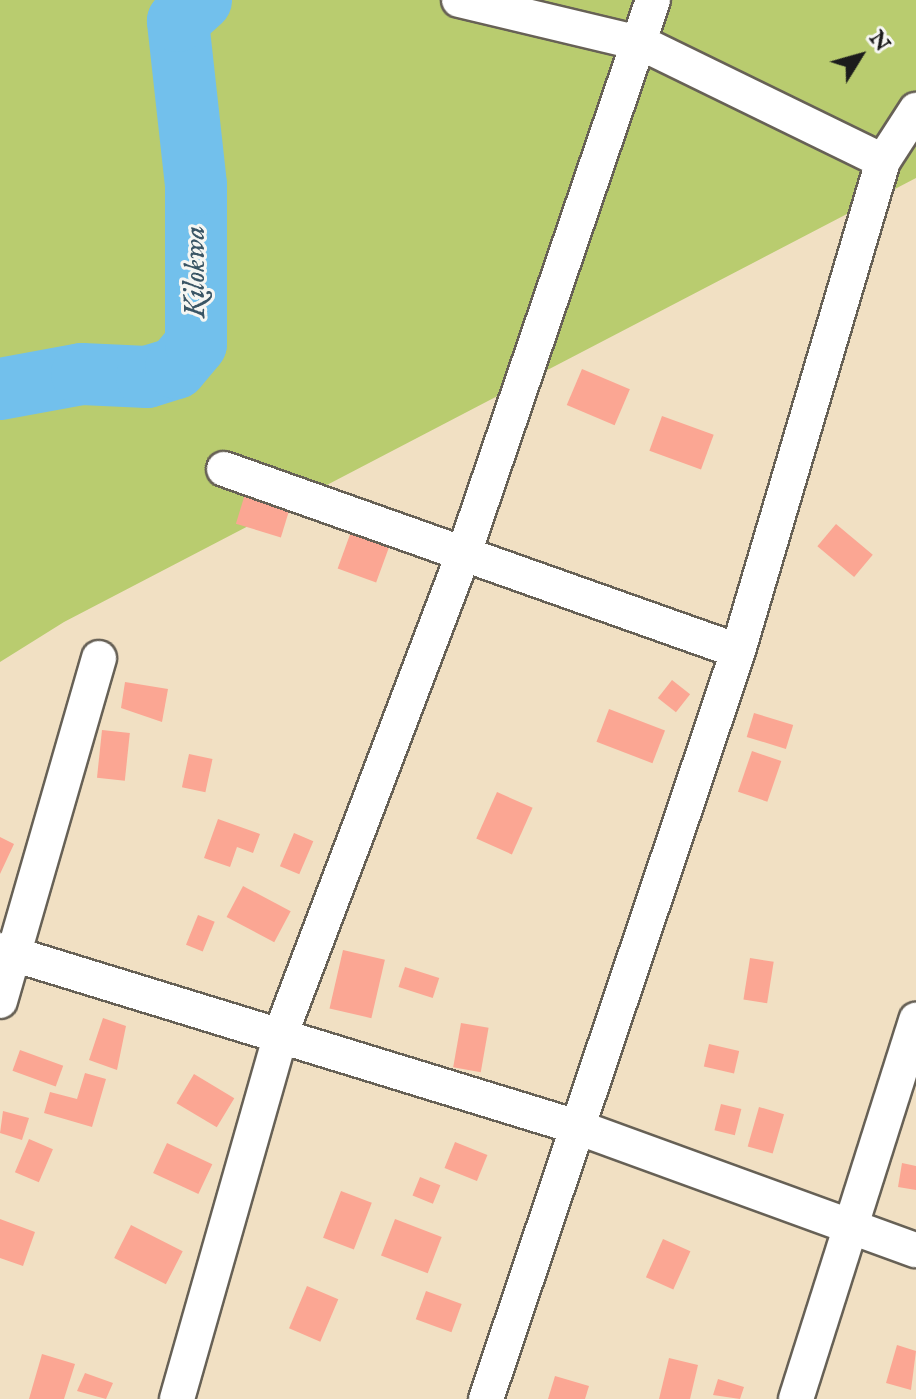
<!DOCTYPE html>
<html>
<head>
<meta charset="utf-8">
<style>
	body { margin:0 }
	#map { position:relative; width:916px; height:1399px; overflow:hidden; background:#f1e0c3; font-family:"IM FELL English",serif }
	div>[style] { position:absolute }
	.green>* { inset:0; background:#b9cc6f }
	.river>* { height:62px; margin:-31px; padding:0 31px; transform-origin:31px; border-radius:31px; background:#72c0ec }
	.building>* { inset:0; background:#fba693; transform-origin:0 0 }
	.roads { filter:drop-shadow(2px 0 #676156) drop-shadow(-2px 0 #676156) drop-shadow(0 2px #676156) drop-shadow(0 -2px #676156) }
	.minor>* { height:34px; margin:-17px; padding:0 17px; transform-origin:17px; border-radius:17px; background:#fff }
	span { translate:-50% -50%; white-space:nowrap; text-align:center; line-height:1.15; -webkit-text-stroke:6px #f6f6f2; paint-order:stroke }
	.water-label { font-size:30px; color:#3a5565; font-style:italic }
	.north { position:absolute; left:820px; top:16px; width:80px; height:80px; -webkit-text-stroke:6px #f6f6f2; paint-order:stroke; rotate:53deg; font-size:22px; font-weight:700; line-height:32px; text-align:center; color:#1c1c1c }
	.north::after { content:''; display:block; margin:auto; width:28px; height:36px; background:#1c1c1c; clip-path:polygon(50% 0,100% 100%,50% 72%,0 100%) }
</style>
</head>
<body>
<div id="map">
	<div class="green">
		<i style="clip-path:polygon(0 0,916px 0,916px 178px,64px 622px,0 662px)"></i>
	</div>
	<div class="river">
		<i style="left:0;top:389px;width:83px;rotate:-10.4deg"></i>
		<i style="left:82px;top:374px;width:65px;rotate:2.6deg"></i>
		<i style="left:147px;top:377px;width:30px;rotate:-17deg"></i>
		<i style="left:176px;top:368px;width:31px;rotate:-50deg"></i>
		<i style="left:196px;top:344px;width:159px;rotate:-90deg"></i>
		<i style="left:196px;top:185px;width:165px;rotate:-96.3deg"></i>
		<i style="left:178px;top:21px;width:31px;rotate:-42deg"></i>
	</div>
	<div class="building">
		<i style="left:582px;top:369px;width:52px;height:39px;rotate:23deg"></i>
		<i style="left:662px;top:416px;width:55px;height:37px;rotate:20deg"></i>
		<i style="left:245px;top:494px;width:47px;height:31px;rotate:17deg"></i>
		<i style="left:836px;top:524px;width:48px;height:29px;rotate:40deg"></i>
		<i style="left:352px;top:529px;width:41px;height:42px;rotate:20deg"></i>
		<i style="left:672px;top:680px;width:23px;height:23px;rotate:38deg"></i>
		<i style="clip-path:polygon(125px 682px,168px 689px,162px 722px,121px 708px)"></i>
		<i style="left:609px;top:709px;width:60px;height:35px;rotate:21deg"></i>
		<i style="left:754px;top:713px;width:41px;height:25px;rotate:17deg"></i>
		<i style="left:102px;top:730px;width:28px;height:48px;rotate:6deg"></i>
		<i style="left:752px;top:751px;width:31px;height:43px;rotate:19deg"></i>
		<i style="left:189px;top:754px;width:24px;height:34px;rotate:12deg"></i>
		<i style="left:497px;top:792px;width:39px;height:51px;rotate:24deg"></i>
		<i style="clip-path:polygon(218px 819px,260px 834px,253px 853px,237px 847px,230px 867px,204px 858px)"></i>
		<i style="left:294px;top:833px;width:21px;height:36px;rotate:23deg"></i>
		<i style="clip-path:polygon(0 837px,14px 844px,0 874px)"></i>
		<i style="left:243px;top:886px;width:54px;height:35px;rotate:28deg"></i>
		<i style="left:198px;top:915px;width:18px;height:32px;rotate:22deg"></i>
		<i style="left:343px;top:950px;width:43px;height:60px;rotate:13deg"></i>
		<i style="left:750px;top:958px;width:24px;height:42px;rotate:9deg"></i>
		<i style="left:405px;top:967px;width:36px;height:21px;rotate:18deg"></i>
		<i style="clip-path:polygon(103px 1018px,126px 1026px,117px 1070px,89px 1060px)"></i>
		<i style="left:461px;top:1023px;width:28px;height:45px;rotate:10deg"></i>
		<i style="left:709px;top:1044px;width:31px;height:23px;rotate:13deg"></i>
		<i style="left:20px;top:1050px;width:46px;height:22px;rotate:20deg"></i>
		<i style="clip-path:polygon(85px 1073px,106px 1079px,92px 1127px,44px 1113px,50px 1092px,77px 1099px)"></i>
		<i style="left:194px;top:1074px;width:47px;height:34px;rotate:31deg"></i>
		<i style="left:721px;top:1104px;width:21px;height:27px;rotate:14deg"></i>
		<i style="left:759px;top:1107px;width:26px;height:41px;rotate:16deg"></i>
		<i style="clip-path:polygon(3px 1111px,29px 1118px,22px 1140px,0 1133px)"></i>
		<i style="left:29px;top:1139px;width:26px;height:36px;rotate:23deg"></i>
		<i style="left:455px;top:1142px;width:35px;height:28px;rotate:22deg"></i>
		<i style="left:167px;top:1143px;width:50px;height:33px;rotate:25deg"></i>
		<i style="clip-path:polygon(902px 1163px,916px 1166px,916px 1190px,898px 1187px)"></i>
		<i style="left:420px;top:1177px;width:22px;height:20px;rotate:22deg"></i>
		<i style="left:341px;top:1191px;width:33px;height:50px;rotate:21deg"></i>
		<i style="clip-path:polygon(0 1219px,35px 1232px,23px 1266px,0 1258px)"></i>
		<i style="left:395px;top:1219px;width:50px;height:39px;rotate:21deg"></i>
		<i style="left:131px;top:1225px;width:58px;height:37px;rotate:27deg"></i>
		<i style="left:663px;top:1239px;width:30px;height:42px;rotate:24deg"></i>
		<i style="left:307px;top:1286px;width:34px;height:46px;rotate:23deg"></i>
		<i style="left:426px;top:1291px;width:38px;height:30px;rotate:20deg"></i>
		<i style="clip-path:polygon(897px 1345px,916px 1351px,911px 1390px,886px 1383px)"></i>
		<i style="clip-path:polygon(42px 1354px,75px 1364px,64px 1399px,29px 1399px)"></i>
		<i style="clip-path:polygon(669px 1358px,698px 1365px,690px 1399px,659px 1399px)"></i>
		<i style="clip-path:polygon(85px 1373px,113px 1383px,106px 1399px,77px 1391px)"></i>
		<i style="clip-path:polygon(555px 1376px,589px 1386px,585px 1399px,548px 1399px)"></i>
		<i style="clip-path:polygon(718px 1379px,744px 1387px,740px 1399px,713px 1395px)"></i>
	</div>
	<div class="roads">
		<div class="minor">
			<i style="left:459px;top:0;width:189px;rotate:13.4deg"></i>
			<i style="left:643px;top:44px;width:267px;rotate:26deg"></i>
			<i style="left:224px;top:469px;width:545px;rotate:19.5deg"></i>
			<i style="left:0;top:950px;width:607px;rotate:17.06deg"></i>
			<i style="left:580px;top:1128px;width:357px;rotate:20deg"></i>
			<i style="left:0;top:1001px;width:357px;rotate:-73.9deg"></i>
			<i style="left:177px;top:1399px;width:380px;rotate:-74.1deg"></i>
			<i style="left:281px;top:1033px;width:517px;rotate:-69.15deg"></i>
			<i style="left:465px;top:550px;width:581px;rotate:-71.13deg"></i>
			<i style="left:486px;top:1399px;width:789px;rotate:-71.38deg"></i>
			<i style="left:738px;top:651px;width:511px;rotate:-73.52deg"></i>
			<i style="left:883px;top:161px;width:61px;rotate:-57.1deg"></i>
			<i style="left:796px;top:1399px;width:398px;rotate:-72.4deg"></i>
		</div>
	</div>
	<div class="water-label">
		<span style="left:196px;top:272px;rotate:-90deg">Kilokwa</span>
	</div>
	<div class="north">N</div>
</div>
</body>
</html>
